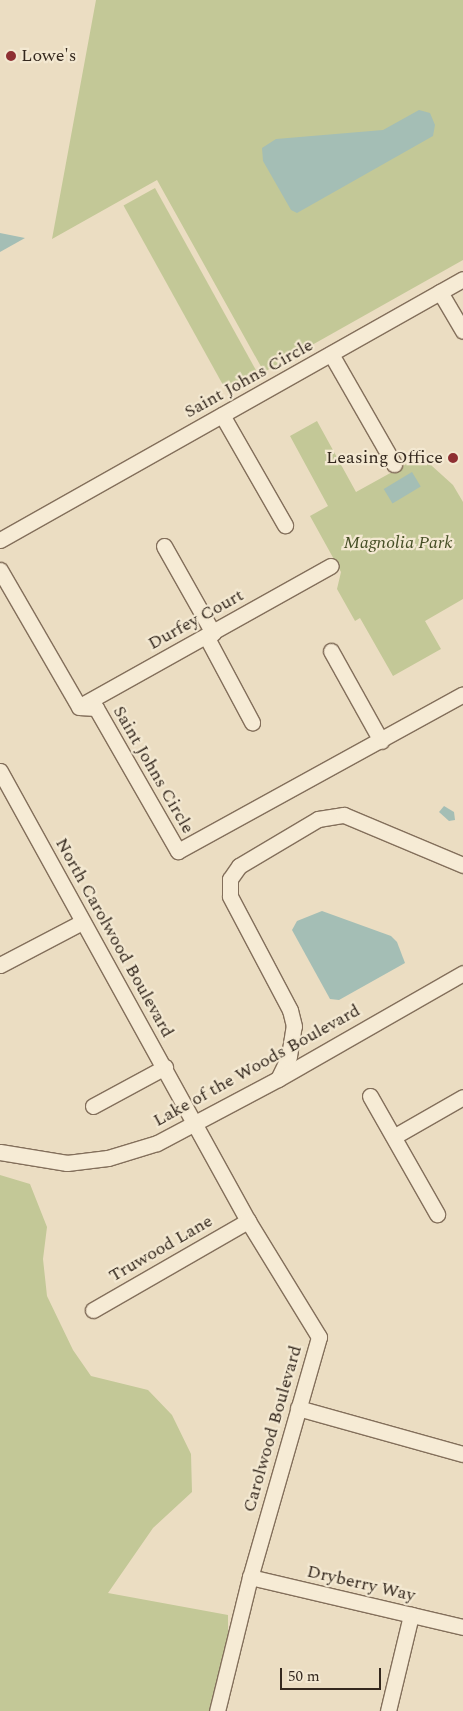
<!DOCTYPE html>
<html>
<head>
<meta charset="utf-8">
<style>
	body { margin:0 }
	#map { position:relative; width:463px; height:1711px; overflow:hidden; background:#ebddc2; font-family:Spectral,serif }
	div>[style] { position:absolute }
	.green>* { inset:0; background:#c3c897; transform-origin:0 0 }
	.water>* { inset:0; background:#a4beb5; transform-origin:0 0 }
	.roads { filter:drop-shadow(1px 0 #836f5b) drop-shadow(-1px 0 #836f5b) drop-shadow(0 1px #836f5b) drop-shadow(0 -1px #836f5b) }
	.minor>* { height:15px; margin:-7.5px; padding:0 7.5px; transform-origin:7.5px; border-radius:7.5px; background:#f6ebd5 }
	.dots>* { width:14px; height:14px; translate:-50% -50%; box-sizing:border-box; border:2px solid #f3e8d1; border-radius:50% }
	span { translate:-50% -50%; white-space:nowrap; text-align:center; line-height:1.15; -webkit-text-stroke:4.5px #f3e8d1; paint-order:stroke }
	.poi-label { font-size:18px; color:#34281e }
	.left { translate:0 -50%; text-align:left }
	.right { translate:-100% -50%; text-align:right }
	.street-label { font-size:18px; color:#34281e }
	.park-label { font-size:18px; color:#464f26; font-style:italic }
	.scale { position:absolute; left:280px; top:1668px; width:101px; height:22px; box-sizing:border-box; border:2px solid #34281e; border-top:0; padding-left:6px; font-size:15px; line-height:18px; white-space:nowrap; color:#34281e; -webkit-text-stroke:4px #f3e8d1; paint-order:stroke }
</style>
</head>
<body>
<div id="map">
	<div class="green">
		<i style="clip-path:polygon(96px 0,463px 0,463px 260px,264px 372px,157px 180px,52px 239px)"></i>
		<i style="left:155px;top:188px;width:215px;height:36px;rotate:61deg"></i>
		<i style="clip-path:polygon(317px 421px,356px 492px,421px 456px,453px 485px,463px 502px,463px 599px,425px 621px,441px 649px,393px 676px,360px 618px,355px 621px,337px 589px,341px 572px,310px 516px,328px 506px,290px 436px)"></i>
		<i style="clip-path:polygon(0 1175px,30px 1184px,47px 1227px,43px 1259px,47px 1296px,73px 1350px,91px 1376px,148px 1390px,172px 1415px,191px 1454px,192px 1492px,153px 1528px,108px 1593px,228px 1615px,228px 1635px,209px 1711px,0 1711px)"></i>
	</div>
	<div class="water">
		<i style="clip-path:polygon(419px 110px,430px 113px,435px 125px,433px 136px,297px 213px,291px 210px,263px 161px,262px 148px,276px 139px,383px 130px)"></i>
		<i style="clip-path:polygon(0 233px,25px 238px,0 252px)"></i>
		<i style="left:412px;top:472px;width:17px;height:33px;rotate:59deg"></i>
		<i style="clip-path:polygon(444px 806px,454px 812px,455px 820px,449px 821px,439px 812px)"></i>
		<i style="clip-path:polygon(322px 911px,391px 936px,397px 942px,405px 963px,339px 1000px,330px 999px,292px 930px,297px 921px)"></i>
	</div>
	<div class="roads">
		<div class="minor">
			<i style="left:440px;top:292px;width:45px;rotate:59.5deg"></i>
			<i style="left:331px;top:354px;width:127px;rotate:60.2deg"></i>
			<i style="left:222px;top:415px;width:127px;rotate:60.2deg"></i>
			<i style="left:0;top:540px;width:531px;rotate:-29.41deg"></i>
			<i style="left:164px;top:546px;width:100px;rotate:60.6deg"></i>
			<i style="left:0;top:570px;width:158px;rotate:60deg"></i>
			<i style="left:206px;top:636px;width:98px;rotate:61.9deg"></i>
			<i style="left:331px;top:651px;width:103px;rotate:60.9deg"></i>
			<i style="left:80px;top:706px;width:287px;rotate:-29.2deg"></i>
			<i style="left:79px;top:707px;width:17px;rotate:3deg"></i>
			<i style="left:96px;top:708px;width:165px;rotate:60.2deg"></i>
			<i style="left:178px;top:851px;width:325px;rotate:-28.8deg"></i>
			<i style="left:0;top:771px;width:514px;rotate:61.14deg"></i>
			<i style="left:248px;top:1221px;width:136px;rotate:58.5deg"></i>
			<i style="left:319px;top:1337px;width:250px;rotate:106deg"></i>
			<i style="left:250px;top:1577px;width:138px;rotate:103.8deg"></i>
			<i style="left:0;top:965px;width:93px;rotate:-27.7deg"></i>
			<i style="left:278px;top:1079px;width:25px;rotate:-64deg"></i>
			<i style="left:289px;top:1056px;width:30px;rotate:-81deg"></i>
			<i style="left:294px;top:1026px;width:16px;rotate:-104deg"></i>
			<i style="left:290px;top:1010px;width:129px;rotate:-117.8deg"></i>
			<i style="left:230px;top:896px;width:17px;rotate:-90deg"></i>
			<i style="left:230px;top:879px;width:16px;rotate:-55deg"></i>
			<i style="left:239px;top:866px;width:92px;rotate:-30.7deg"></i>
			<i style="left:318px;top:819px;width:26px;rotate:-9deg"></i>
			<i style="left:344px;top:815px;width:129px;rotate:22.8deg"></i>
			<i style="left:370px;top:1096px;width:136px;rotate:60.4deg"></i>
			<i style="left:93px;top:1106px;width:82px;rotate:-28.4deg"></i>
			<i style="left:395px;top:1136px;width:78px;rotate:-29.8deg"></i>
			<i style="left:0;top:1152px;width:68px;rotate:9.3deg"></i>
			<i style="left:67px;top:1163px;width:41px;rotate:-7deg"></i>
			<i style="left:108px;top:1158px;width:51px;rotate:-17deg"></i>
			<i style="left:157px;top:1143px;width:137px;rotate:-27.9deg"></i>
			<i style="left:278px;top:1079px;width:213px;rotate:-29.8deg"></i>
			<i style="left:93px;top:1310px;width:179px;rotate:-29.9deg"></i>
			<i style="left:298px;top:1408px;width:171px;rotate:15.6deg"></i>
			<i style="left:250px;top:1577px;width:219px;rotate:13.2deg"></i>
			<i style="left:388px;top:1711px;width:99px;rotate:-76.5deg"></i>
		</div>
	</div>
	<div class="dots">
		<i style="left:11px;top:56px;background:#8e2f32"></i>
		<i style="left:453px;top:458px;background:#8e2f32"></i>
	</div>
	<div class="poi-label">
		<span class="left" style="left:21px;top:56px">Lowe's</span>
		<span class="right" style="left:443px;top:458px">Leasing Office</span>
	</div>
	<div class="street-label">
		<span style="left:249px;top:379px;rotate:-29deg">Saint Johns Circle</span>
		<span style="left:196px;top:620px;rotate:-29deg">Durfey Court</span>
		<span style="left:153px;top:770px;rotate:60deg">Saint Johns Circle</span>
		<span style="left:114px;top:938px;rotate:61deg">North Carolwood Boulevard</span>
		<span style="left:257px;top:1066px;rotate:-29deg">Lake of the Woods Boulevard</span>
		<span style="left:161px;top:1249px;rotate:-30deg">Truwood Lane</span>
		<span style="left:273px;top:1429px;rotate:-74deg">Carolwood Boulevard</span>
		<span style="left:361px;top:1584px;rotate:13deg">Dryberry Way</span>
	</div>
	<div class="park-label">
		<span style="left:398px;top:543px">Magnolia Park</span>
	</div>
	<div class="scale">50 m</div>
</div>
</body>
</html>
